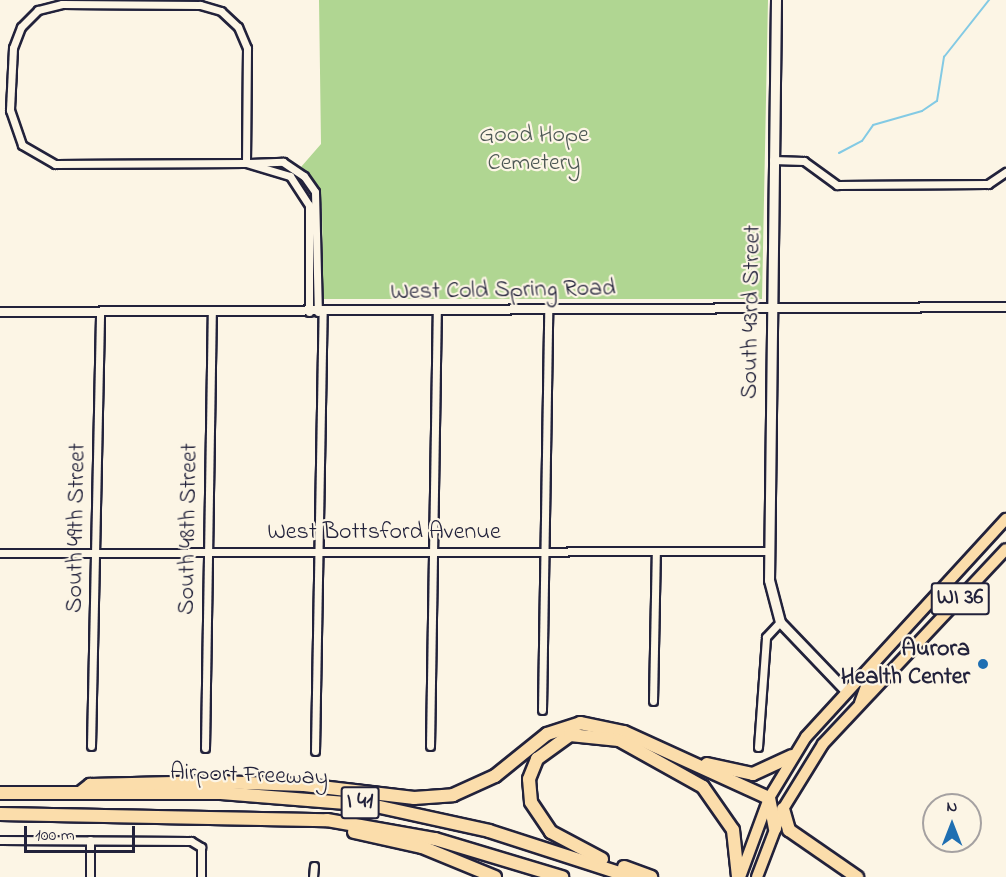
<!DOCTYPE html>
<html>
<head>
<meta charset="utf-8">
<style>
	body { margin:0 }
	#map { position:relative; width:1006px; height:877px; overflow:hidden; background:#fcf5e5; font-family:"Indie Flower",sans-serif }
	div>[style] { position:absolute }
	.green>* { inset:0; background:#b0d692 }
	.stream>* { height:2px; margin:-1px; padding:0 1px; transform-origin:1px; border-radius:1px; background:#83cae4 }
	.roads { filter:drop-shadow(2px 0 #22223b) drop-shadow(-2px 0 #22223b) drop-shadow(0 2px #22223b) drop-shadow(0 -2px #22223b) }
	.minor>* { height:7px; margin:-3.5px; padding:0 3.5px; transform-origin:3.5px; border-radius:3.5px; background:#fcf5e5 }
	.tertiary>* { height:8px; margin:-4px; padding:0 4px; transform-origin:4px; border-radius:4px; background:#fcf5e5 }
	.secondary>* { height:9px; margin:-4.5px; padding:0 4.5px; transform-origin:4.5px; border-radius:4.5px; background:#fcf5e5 }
	.primary>* { height:10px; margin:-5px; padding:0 5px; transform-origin:5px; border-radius:5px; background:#fbddab }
	.motorway>* { height:12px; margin:-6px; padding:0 6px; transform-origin:6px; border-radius:6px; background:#fbddab }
	.dots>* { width:16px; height:16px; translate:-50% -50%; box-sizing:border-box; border:3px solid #fcf5e5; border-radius:50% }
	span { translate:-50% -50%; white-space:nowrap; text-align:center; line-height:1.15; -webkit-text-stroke:4.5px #fcf5e5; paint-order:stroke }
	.shield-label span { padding:2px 4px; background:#fcf5e5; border:2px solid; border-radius:4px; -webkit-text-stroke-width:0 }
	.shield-label { font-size:22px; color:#22223b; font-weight:700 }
	.park-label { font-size:24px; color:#4d5855 }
	.street-label { font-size:24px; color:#22223b }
	.poi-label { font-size:24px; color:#22223b; font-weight:700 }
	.right { translate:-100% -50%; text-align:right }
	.north { position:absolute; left:922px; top:793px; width:60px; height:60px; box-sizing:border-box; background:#fcf5e5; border:2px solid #a5a1a1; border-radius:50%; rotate:0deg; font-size:16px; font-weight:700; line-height:24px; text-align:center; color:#22223b }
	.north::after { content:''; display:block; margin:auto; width:21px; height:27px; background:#1f6fb2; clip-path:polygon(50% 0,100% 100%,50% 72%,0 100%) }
	.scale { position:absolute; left:24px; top:826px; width:111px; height:27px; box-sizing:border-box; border:3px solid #22223b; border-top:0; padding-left:8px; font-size:18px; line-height:21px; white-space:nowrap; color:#22223b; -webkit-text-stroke:4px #fcf5e5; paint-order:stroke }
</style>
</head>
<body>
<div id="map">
	<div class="green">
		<i style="clip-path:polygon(319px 0,768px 0,762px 299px,323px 299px,322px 208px,315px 182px,301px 167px,321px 144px)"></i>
	</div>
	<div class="stream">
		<i style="left:839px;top:153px;width:26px;rotate:-28deg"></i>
		<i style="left:862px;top:141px;width:19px;rotate:-55deg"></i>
		<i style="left:873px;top:125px;width:51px;rotate:-15.9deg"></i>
		<i style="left:922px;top:111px;width:18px;rotate:-34deg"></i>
		<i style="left:937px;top:101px;width:45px;rotate:-81deg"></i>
		<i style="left:944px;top:57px;width:73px;rotate:-51.7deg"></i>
	</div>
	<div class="roads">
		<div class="minor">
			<i style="left:773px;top:160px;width:31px;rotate:2deg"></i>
			<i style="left:804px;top:161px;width:41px;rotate:36deg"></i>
			<i style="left:837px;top:185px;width:151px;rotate:-0.4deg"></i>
			<i style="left:988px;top:184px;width:22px;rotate:-34deg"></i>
			<i style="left:246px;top:163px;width:115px;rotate:-89.5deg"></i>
			<i style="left:247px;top:48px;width:23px;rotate:-113deg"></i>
			<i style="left:238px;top:27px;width:23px;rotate:-137deg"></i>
			<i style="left:221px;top:11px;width:22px;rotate:-164deg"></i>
			<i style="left:200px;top:5px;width:138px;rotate:-179.6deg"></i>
			<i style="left:62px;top:4px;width:25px;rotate:166deg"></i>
			<i style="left:38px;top:10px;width:24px;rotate:135deg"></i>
			<i style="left:21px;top:27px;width:22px;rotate:111deg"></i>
			<i style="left:13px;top:48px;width:62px;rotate:92.8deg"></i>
			<i style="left:10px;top:110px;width:37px;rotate:71deg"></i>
			<i style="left:22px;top:145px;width:38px;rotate:30deg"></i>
			<i style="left:55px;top:164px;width:191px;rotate:-0.3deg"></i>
			<i style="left:246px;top:163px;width:46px;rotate:16.5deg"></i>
			<i style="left:290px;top:176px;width:35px;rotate:57deg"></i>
			<i style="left:309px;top:205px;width:107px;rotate:90deg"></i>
			<i style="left:249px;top:163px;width:34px;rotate:-2deg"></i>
			<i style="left:283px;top:162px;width:25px;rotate:34deg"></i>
			<i style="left:304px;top:176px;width:19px;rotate:55deg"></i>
			<i style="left:315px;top:192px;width:120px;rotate:88.6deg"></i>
			<i style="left:0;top:553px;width:768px;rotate:-0.15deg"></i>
			<i style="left:653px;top:701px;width:150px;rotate:-88.9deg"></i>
			<i style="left:542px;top:710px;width:401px;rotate:-89.1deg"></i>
			<i style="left:91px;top:746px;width:435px;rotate:-88.8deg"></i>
			<i style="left:430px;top:746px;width:434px;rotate:-89.1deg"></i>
			<i style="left:758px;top:747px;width:110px;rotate:-85.8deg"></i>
			<i style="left:766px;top:637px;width:21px;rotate:-47deg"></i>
			<i style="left:205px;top:748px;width:438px;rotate:-89.1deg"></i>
			<i style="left:315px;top:751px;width:439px;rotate:-89deg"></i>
			<i style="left:0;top:840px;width:191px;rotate:0.3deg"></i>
			<i style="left:191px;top:841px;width:12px;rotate:31deg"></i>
			<i style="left:201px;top:847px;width:30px;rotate:90deg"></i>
			<i style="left:90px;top:877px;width:37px;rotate:-90deg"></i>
			<i style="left:313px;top:877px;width:11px;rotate:-85deg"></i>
		</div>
		<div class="tertiary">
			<i style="left:0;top:312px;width:1006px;rotate:-0.28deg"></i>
		</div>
		<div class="secondary">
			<i style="left:776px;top:0;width:580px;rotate:90.69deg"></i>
			<i style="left:769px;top:580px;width:43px;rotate:75.3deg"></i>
			<i style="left:780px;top:622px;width:95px;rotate:46.3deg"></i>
		</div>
		<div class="primary">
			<i style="left:860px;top:703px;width:37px;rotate:-70deg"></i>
			<i style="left:740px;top:877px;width:84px;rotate:-69.8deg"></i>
			<i style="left:769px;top:798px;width:71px;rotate:-58.8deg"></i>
			<i style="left:806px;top:737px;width:296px;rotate:-47.5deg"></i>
			<i style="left:757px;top:877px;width:73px;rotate:-69.1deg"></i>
			<i style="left:783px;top:809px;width:76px;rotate:-58.4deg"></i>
			<i style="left:823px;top:744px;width:267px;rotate:-46.8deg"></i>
		</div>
		<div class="motorway">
			<i style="left:707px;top:764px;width:47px;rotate:12.3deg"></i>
			<i style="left:753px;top:774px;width:43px;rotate:-24.8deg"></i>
			<i style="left:0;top:793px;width:221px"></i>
			<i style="left:221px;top:793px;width:150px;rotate:4.6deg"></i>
			<i style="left:371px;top:805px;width:121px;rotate:12.4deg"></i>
			<i style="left:489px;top:831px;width:149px;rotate:17.9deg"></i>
			<i style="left:80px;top:793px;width:13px;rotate:-39deg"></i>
			<i style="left:90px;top:785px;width:125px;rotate:-1.4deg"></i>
			<i style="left:215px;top:782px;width:89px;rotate:1.9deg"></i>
			<i style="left:304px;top:785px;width:111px;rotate:6.7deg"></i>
			<i style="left:414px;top:798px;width:39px;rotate:-4deg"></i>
			<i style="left:453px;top:795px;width:46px;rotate:-24.3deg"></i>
			<i style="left:495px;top:776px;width:67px;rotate:-38.9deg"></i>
			<i style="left:547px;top:734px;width:35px;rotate:-18deg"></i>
			<i style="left:580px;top:723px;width:45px;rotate:11.6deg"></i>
			<i style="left:624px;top:732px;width:159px;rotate:24.5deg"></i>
			<i style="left:769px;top:798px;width:31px;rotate:79deg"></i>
			<i style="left:783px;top:809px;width:22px;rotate:74deg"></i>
			<i style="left:789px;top:830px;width:83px;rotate:34.7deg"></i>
			<i style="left:0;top:814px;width:327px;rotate:1.1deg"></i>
			<i style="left:327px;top:820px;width:110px;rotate:10deg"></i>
			<i style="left:435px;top:839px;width:133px;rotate:16.7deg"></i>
			<i style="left:354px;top:832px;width:70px;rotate:12.4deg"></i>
			<i style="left:422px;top:847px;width:79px;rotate:22.3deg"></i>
			<i style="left:602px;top:859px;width:58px;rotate:-152.1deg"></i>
			<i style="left:551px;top:832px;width:36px;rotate:-124deg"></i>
			<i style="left:531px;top:802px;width:23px;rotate:-95deg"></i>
			<i style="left:529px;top:779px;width:22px;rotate:-68deg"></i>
			<i style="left:537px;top:759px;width:41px;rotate:-36deg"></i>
			<i style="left:570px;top:735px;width:49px;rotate:5.8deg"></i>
			<i style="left:619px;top:740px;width:96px;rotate:29.2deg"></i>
			<i style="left:703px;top:787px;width:52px;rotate:55.1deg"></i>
			<i style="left:733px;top:830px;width:47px;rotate:83.9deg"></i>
			<i style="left:624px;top:867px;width:29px;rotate:20deg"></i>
		</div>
	</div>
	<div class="dots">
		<i style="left:983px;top:664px;background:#1f6fb2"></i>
	</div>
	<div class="shield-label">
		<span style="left:960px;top:599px">WI 36</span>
		<span style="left:360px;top:803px">I 41</span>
	</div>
	<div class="park-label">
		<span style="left:534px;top:150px">Good Hope<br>Cemetery</span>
	</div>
	<div class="street-label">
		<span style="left:503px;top:291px;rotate:-1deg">West Cold Spring Road</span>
		<span style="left:752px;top:312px;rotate:-89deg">South 43rd Street</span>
		<span style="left:77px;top:528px;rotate:-89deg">South 49th Street</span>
		<span style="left:189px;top:529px;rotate:-89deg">South 48th Street</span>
		<span style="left:384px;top:533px">West Bottsford Avenue</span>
		<span style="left:249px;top:776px;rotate:2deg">Airport Freeway</span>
	</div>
	<div class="poi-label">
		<span class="right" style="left:970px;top:664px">Aurora<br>Health Center</span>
	</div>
	<div class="north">N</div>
	<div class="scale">100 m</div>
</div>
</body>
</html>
